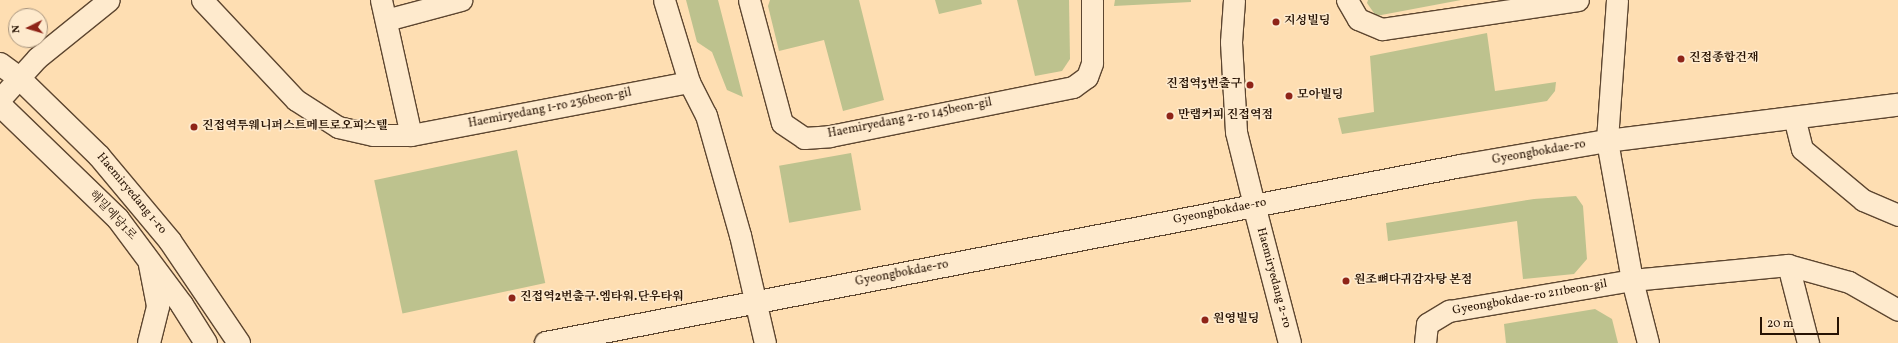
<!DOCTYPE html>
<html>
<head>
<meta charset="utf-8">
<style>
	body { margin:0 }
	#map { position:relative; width:1898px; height:343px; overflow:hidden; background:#fedeb2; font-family:Vollkorn,"Noto Serif KR",serif }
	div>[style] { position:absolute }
	.green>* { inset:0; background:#bdc28e; transform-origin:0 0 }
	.roads { filter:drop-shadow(1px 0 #5d4630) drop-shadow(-1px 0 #5d4630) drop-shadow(0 1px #5d4630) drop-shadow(0 -1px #5d4630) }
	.street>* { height:21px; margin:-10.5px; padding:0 10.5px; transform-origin:10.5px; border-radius:10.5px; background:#feeacd }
	.secondary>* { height:22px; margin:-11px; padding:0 11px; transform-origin:11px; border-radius:11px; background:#feeacd }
	.dots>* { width:11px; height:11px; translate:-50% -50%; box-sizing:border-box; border:2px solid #feeacd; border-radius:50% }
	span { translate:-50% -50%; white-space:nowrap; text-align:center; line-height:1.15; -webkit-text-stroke:3px #feeacd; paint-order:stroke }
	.poi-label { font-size:12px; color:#271304; font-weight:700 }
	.left { translate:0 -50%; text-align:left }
	.right { translate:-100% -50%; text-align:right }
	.street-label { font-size:12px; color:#271304 }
	.north { position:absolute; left:8px; top:8px; width:40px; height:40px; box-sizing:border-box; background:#feeacd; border:1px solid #a8947d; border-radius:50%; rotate:265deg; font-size:11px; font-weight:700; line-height:16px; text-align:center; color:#271304 }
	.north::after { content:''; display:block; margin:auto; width:14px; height:18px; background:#8f2418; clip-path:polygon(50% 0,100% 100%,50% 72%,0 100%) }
	.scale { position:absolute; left:1760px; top:317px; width:79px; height:18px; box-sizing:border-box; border:2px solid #271304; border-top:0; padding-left:5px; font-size:12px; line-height:14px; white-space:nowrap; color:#271304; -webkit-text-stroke:3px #feeacd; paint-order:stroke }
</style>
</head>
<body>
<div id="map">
	<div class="green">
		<i style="clip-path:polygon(686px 0,718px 0,743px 97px,727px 90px,712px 52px,697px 42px)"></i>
		<i style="clip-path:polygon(770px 0,859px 0,884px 100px,843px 111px,824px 40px,779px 51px,768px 6px)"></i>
		<i style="clip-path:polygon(935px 0,981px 0,982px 4px,939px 14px)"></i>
		<i style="clip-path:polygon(1017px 0,1069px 0,1070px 59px,1062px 71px,1035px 76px)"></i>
		<i style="clip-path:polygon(1115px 0,1191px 0,1191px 2px,1114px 6px)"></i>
		<i style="clip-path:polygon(1368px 0,1461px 0,1376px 16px,1367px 3px)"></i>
		<i style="clip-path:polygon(1487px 33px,1495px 91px,1556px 82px,1555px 91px,1547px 101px,1342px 134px,1338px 118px,1374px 112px,1370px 56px)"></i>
		<i style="left:517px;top:150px;width:136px;height:146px;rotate:78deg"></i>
		<i style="left:851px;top:153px;width:58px;height:73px;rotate:80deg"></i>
		<i style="clip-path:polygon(1576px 196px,1583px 206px,1587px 259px,1574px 274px,1523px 279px,1517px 221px,1388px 241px,1386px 223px,1534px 199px)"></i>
		<i style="clip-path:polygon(1595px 309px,1612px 319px,1618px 343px,1506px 343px,1504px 324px)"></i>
	</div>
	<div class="roads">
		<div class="street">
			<i style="left:202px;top:0;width:137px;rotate:46.8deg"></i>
			<i style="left:296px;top:100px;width:50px;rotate:32.7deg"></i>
			<i style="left:338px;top:127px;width:36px;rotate:13deg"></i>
			<i style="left:373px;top:135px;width:38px"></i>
			<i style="left:411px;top:135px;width:283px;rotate:-10.8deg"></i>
			<i style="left:381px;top:0;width:138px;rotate:77.5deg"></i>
			<i style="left:664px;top:0;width:86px;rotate:73deg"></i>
			<i style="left:689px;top:82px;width:37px;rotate:63deg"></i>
			<i style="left:706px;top:115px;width:125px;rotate:74.2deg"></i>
			<i style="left:740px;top:235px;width:111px;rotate:77deg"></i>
			<i style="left:749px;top:0;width:127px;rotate:75deg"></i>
			<i style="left:782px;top:123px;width:27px;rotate:34deg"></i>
			<i style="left:804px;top:138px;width:26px;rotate:-4deg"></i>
			<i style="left:830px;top:136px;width:248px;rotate:-11.4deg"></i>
			<i style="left:1073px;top:87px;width:17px;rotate:-36deg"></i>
			<i style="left:1087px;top:77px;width:15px;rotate:-70deg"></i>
			<i style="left:1092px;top:63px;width:63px;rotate:-90deg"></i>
			<i style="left:1234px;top:0;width:42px;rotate:94.1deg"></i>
			<i style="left:1231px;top:42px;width:90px;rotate:86.8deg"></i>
			<i style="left:1236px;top:132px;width:75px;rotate:76.1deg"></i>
			<i style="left:1347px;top:0;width:22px;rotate:60deg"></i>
			<i style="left:1358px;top:19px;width:26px;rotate:23deg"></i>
			<i style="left:1382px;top:29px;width:198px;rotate:-8.4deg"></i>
			<i style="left:1617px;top:0;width:141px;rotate:94.1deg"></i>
			<i style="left:1607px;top:141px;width:141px;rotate:79.8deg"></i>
			<i style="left:1632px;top:280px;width:65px;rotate:75.7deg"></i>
			<i style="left:386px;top:20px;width:78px;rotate:-14.9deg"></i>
			<i style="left:0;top:99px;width:55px;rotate:-47.9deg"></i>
			<i style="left:37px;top:58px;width:92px;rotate:-38.9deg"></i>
			<i style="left:1794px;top:117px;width:33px;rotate:76deg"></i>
			<i style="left:1802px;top:149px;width:80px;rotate:39.9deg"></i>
			<i style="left:1863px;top:200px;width:38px;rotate:23deg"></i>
			<i style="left:1788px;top:265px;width:81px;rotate:75.6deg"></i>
			<i style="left:1425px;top:343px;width:19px;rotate:-84deg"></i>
			<i style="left:1427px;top:324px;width:26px;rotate:-31deg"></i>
			<i style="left:1449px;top:311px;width:186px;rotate:-9.6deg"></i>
			<i style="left:1632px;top:280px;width:157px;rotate:-5.5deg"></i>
			<i style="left:1788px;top:265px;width:63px;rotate:15.6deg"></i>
			<i style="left:1849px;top:282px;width:56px;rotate:29.7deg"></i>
		</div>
		<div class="secondary">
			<i style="left:0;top:64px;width:24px;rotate:36deg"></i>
			<i style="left:19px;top:78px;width:112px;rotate:44.3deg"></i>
			<i style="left:99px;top:156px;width:111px;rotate:50.1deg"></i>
			<i style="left:170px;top:241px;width:123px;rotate:55.9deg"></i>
			<i style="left:0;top:105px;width:164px;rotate:44deg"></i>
			<i style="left:118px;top:219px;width:107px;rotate:53.3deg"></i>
			<i style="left:182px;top:305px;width:45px;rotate:57.7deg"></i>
			<i style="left:1254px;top:205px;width:143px;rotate:75.4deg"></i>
			<i style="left:149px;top:343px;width:38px;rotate:-76deg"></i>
			<i style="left:158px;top:306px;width:42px;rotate:-101deg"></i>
			<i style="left:546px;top:343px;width:932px;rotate:-10.95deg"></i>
			<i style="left:1461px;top:166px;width:148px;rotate:-9.7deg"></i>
			<i style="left:1607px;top:141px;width:293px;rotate:-7.1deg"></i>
		</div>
	</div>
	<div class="dots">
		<i style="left:1276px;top:22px;background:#8f2418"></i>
		<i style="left:1681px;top:59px;background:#8f2418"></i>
		<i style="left:1250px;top:85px;background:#8f2418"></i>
		<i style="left:1289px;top:96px;background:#8f2418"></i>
		<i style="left:1170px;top:116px;background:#8f2418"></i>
		<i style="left:194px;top:127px;background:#8f2418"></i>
		<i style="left:1346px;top:281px;background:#8f2418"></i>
		<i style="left:512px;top:298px;background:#8f2418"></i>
		<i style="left:1205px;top:320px;background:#8f2418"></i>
	</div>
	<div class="poi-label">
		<span class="left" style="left:1284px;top:22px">지성빌딩</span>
		<span class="left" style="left:1689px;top:59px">진접종합건재</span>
		<span class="right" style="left:1242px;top:85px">진접역3번출구</span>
		<span class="left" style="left:1297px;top:96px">모아빌딩</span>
		<span class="left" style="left:1178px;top:116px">만랩커피 진접역점</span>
		<span class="left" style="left:202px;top:127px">진접역투웨니퍼스트메트로오피스텔</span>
		<span class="left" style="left:1354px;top:281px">원조뼈다귀감자탕 본점</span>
		<span class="left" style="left:520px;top:298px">진접역2번출구.엠타워.단우타워</span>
		<span class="left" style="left:1213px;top:320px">원영빌딩</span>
	</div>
	<div class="street-label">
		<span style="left:550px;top:109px;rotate:-11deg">Haemiryedang 1-ro 236beon-gil</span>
		<span style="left:910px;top:119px;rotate:-11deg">Haemiryedang 2-ro 145beon-gil</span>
		<span style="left:1539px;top:153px;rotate:-10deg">Gyeongbokdae-ro</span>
		<span style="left:131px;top:194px;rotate:50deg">Haemiryedang 1-ro</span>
		<span style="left:1220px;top:212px;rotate:-11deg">Gyeongbokdae-ro</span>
		<span style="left:112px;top:216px;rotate:47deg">해밀예당1로</span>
		<span style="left:902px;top:274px;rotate:-11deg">Gyeongbokdae-ro</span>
		<span style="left:1273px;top:278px;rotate:75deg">Haemiryedang 2-ro</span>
		<span style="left:1530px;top:298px;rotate:-10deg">Gyeongbokdae-ro 211beon-gil</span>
	</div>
	<div class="north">N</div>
	<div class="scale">20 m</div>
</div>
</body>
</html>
